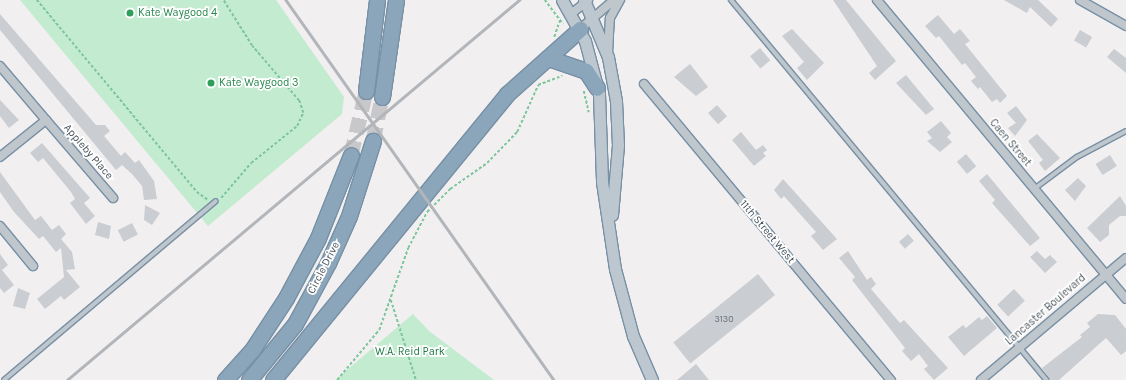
<!DOCTYPE html>
<html>
<head>
<meta charset="utf-8">
<style>
	body { margin:0 }
	#map { position:relative; width:1126px; height:380px; overflow:hidden; background:#f2eff0; font-family:Karla,sans-serif }
	div>[style] { position:absolute }
	.green>* { inset:0; background:#c2ebcf }
	.building>* { inset:0; background:#cacdd1; transform-origin:0 0 }
	.highway-tunnel>* { height:15px; margin-top:-7.5px; transform-origin:0; background:repeating-linear-gradient(90deg,#c8c8cb 0 15px,transparent 0 23px) }
	.path>* { height:1.5px; margin-top:-0.75px; transform-origin:0; background:repeating-linear-gradient(90deg,#7dc69d 0 3px,transparent 0 5px) }
	.roads { filter:drop-shadow(1px 0 #7790a5) drop-shadow(-1px 0 #7790a5) drop-shadow(0 1px #7790a5) drop-shadow(0 -1px #7790a5) }
	.lane>* { height:4px; margin:-2px; padding:0 2px; transform-origin:2px; border-radius:2px; background:#bfc7cd }
	.street>* { height:8px; margin:-4px; padding:0 4px; transform-origin:4px; border-radius:4px; background:#bfc7cd }
	.secondary>* { height:11px; margin:-5.5px; padding:0 5.5px; transform-origin:5.5px; border-radius:5.5px; background:#bdc7cf }
	.highway>* { height:15px; margin:-7.5px; padding:0 7.5px; transform-origin:7.5px; border-radius:7.5px; background:#8ba5ba }
	.rail>* { height:2.5px; margin:-1.25px; padding:0 1.25px; transform-origin:1.25px; border-radius:1.25px; background:#b2b5b9 }
	.dots>* { width:11px; height:11px; translate:-50% -50%; box-sizing:border-box; border:2px solid #fff; border-radius:50% }
	span { translate:-50% -50%; white-space:nowrap; text-align:center; line-height:1.15; -webkit-text-stroke:3.5px #fff; paint-order:stroke }
	.number-label { font-size:9px; color:#697278 }
	.number-label span { -webkit-text-stroke-width:0 }
	.leisure-label { font-size:11px; color:#27864d }
	.left { translate:0 -50%; text-align:left }
	.street-label { font-size:11px; color:#49545b }
	.park-label { font-size:11px; color:#1f7645 }
</style>
</head>
<body>
<div id="map">
	<div class="green">
		<i style="clip-path:polygon(20px 0,276px 0,344px 97px,342px 114px,208px 226px)"></i>
		<i style="clip-path:polygon(413px 314px,429px 331px,494px 380px,335px 380px)"></i>
	</div>
	<div class="building">
		<i style="clip-path:polygon(833px 0,846px 0,896px 61px,875px 80px,869px 73px,877px 66px)"></i>
		<i style="clip-path:polygon(1004px 0,1038px 0,1058px 19px,1051px 27px,1030px 7px,1027px 13px)"></i>
		<i style="clip-path:polygon(0 14px,96px 125px,105px 125px,110px 131px,104px 136px,121px 156px,125px 152px,135px 163px,139px 160px,154px 181px,157px 199px,144px 200px,142px 186px,132px 174px,122px 165px,116px 170px,0 30px)"></i>
		<i style="clip-path:polygon(938px 15px,954px 34px,960px 29px,970px 41px,965px 44px,1007px 96px,1000px 103px,997px 99px,992px 102px,980px 87px,978px 89px,971px 81px,976px 77px,965px 63px,962px 65px,939px 36px,936px 38px,925px 26px)"></i>
		<i style="clip-path:polygon(792px 29px,824px 63px,807px 80px,797px 68px,804px 62px,782px 36px)"></i>
		<i style="left:1080px;top:30px;width:14px;height:12px;rotate:30deg"></i>
		<i style="left:760px;top:48px;width:16px;height:13px;rotate:50deg"></i>
		<i style="clip-path:polygon(1114px 49px,1126px 58px,1126px 73px,1107px 57px)"></i>
		<i style="clip-path:polygon(690px 64px,708px 87px,696px 96px,674px 77px)"></i>
		<i style="clip-path:polygon(906px 75px,934px 109px,926px 115px,896px 83px)"></i>
		<i style="clip-path:polygon(0 100px,19px 120px,9px 128px,0 116px)"></i>
		<i style="left:717px;top:105px;width:15px;height:12px;rotate:48deg"></i>
		<i style="clip-path:polygon(1016px 106px,1027px 120px,1015px 136px,1008px 128px,1016px 123px,1007px 113px)"></i>
		<i style="clip-path:polygon(941px 121px,951px 133px,947px 137px,952px 142px,940px 152px,927px 141px,932px 138px,927px 132px)"></i>
		<i style="clip-path:polygon(741px 132px,756px 150px,763px 145px,767px 150px,763px 153px,766px 156px,754px 166px,732px 140px)"></i>
		<i style="clip-path:polygon(1037px 134px,1060px 158px,1045px 171px,1039px 163px,1043px 160px,1028px 141px)"></i>
		<i style="clip-path:polygon(42px 143px,90px 198px,84px 203px,95px 216px,86px 224px,70px 203px,75px 199px,71px 192px,43px 158px,38px 162px,30px 153px)"></i>
		<i style="left:966px;top:154px;width:16px;height:12px;rotate:50deg"></i>
		<i style="left:1110px;top:155px;width:13px;height:17px;rotate:58deg"></i>
		<i style="clip-path:polygon(0 172px,35px 220px,41px 216px,52px 230px,59px 225px,66px 234px,61px 239px,72px 252px,75px 269px,66px 270px,80px 287px,64px 300px,61px 296px,45px 309px,37px 299px,64px 277px,61px 248px,56px 252px,43px 236px,39px 239px,14px 212px,0 192px)"></i>
		<i style="clip-path:polygon(987px 174px,1040px 238px,1030px 246px,992px 203px,995px 200px,979px 181px)"></i>
		<i style="clip-path:polygon(1078px 178px,1086px 186px,1075px 201px,1065px 190px)"></i>
		<i style="clip-path:polygon(783px 179px,837px 239px,823px 250px,811px 236px,816px 232px,784px 196px,781px 199px,774px 190px)"></i>
		<i style="clip-path:polygon(1120px 196px,1126px 206px,1126px 216px,1120px 216px,1109px 225px,1109px 235px,1100px 242px,1087px 228px)"></i>
		<i style="clip-path:polygon(145px 205px,160px 213px,152px 225px,144px 220px)"></i>
		<i style="clip-path:polygon(98px 222px,111px 226px,109px 239px,95px 235px)"></i>
		<i style="left:132px;top:223px;width:13px;height:16px;rotate:63deg"></i>
		<i style="left:908px;top:234px;width:9px;height:12px;rotate:49deg"></i>
		<i style="clip-path:polygon(848px 251px,867px 280px,871px 277px,876px 284px,871px 289px,900px 323px,904px 320px,948px 368px,934px 380px,924px 369px,928px 366px,919px 354px,911px 361px,902px 351px,905px 348px,852px 280px,855px 277px,839px 258px)"></i>
		<i style="clip-path:polygon(1037px 251px,1045px 259px,1050px 255px,1057px 262px,1045px 273px,1030px 257px)"></i>
		<i style="clip-path:polygon(0 254px,8px 265px,2px 270px,14px 285px,4px 293px,0 288px)"></i>
		<i style="left:758px;top:274px;width:27px;height:109px;rotate:51deg"></i>
		<i style="clip-path:polygon(18px 288px,30px 293px,25px 309px,13px 306px)"></i>
		<i style="left:1014px;top:289px;width:16px;height:23px;rotate:47deg"></i>
		<i style="clip-path:polygon(1098px 314px,1115px 315px,1126px 329px,1126px 351px,1121px 355px,1106px 338px,1059px 380px,1051px 380px,1042px 368px,1082px 337px,1080px 335px,1090px 327px,1087px 323px)"></i>
		<i style="clip-path:polygon(987px 316px,997px 328px,964px 356px,948px 337px,963px 325px,966px 328px,979px 317px,982px 320px)"></i>
		<i style="clip-path:polygon(696px 364px,709px 380px,677px 380px)"></i>
	</div>
	<div class="highway-tunnel">
		<i style="left:373px;top:141px;width:45px;rotate:-78.4deg"></i>
		<i style="left:351px;top:155px;width:66px;rotate:-76.8deg"></i>
	</div>
	<div class="path">
		<i style="left:37px;top:0;width:250px;rotate:50.2deg"></i>
		<i style="left:197px;top:192px;width:14px;rotate:36deg"></i>
		<i style="left:545px;top:0;width:30px;rotate:53deg"></i>
		<i style="left:554px;top:37px;width:18px;rotate:-71deg"></i>
		<i style="left:584px;top:91px;width:22px;rotate:77deg"></i>
		<i style="left:221px;top:198px;width:46px;rotate:-49.4deg"></i>
		<i style="left:251px;top:163px;width:59px;rotate:-38.8deg"></i>
		<i style="left:297px;top:126px;width:14px;rotate:-65deg"></i>
		<i style="left:303px;top:113px;width:13px;rotate:-108deg"></i>
		<i style="left:299px;top:101px;width:72px;rotate:-130.5deg"></i>
		<i style="left:252px;top:46px;width:54px;rotate:-122.2deg"></i>
		<i style="left:391px;top:300px;width:84px;rotate:72.6deg"></i>
		<i style="left:337px;top:380px;width:65px;rotate:-50deg"></i>
		<i style="left:379px;top:330px;width:87px;rotate:-70.5deg"></i>
		<i style="left:408px;top:248px;width:41px;rotate:-62.2deg"></i>
		<i style="left:427px;top:212px;width:33px;rotate:-45deg"></i>
		<i style="left:450px;top:189px;width:45px;rotate:-35.1deg"></i>
		<i style="left:487px;top:163px;width:43px;rotate:-45.9deg"></i>
		<i style="left:517px;top:132px;width:51px;rotate:-65.9deg"></i>
		<i style="left:538px;top:85px;width:26px;rotate:-21deg"></i>
	</div>
	<div class="roads">
		<div class="lane">
			<i style="left:731px;top:0;width:494px;rotate:50.3deg"></i>
			<i style="left:1034px;top:189px;width:54px;rotate:-36.7deg"></i>
			<i style="left:1077px;top:157px;width:55px;rotate:-28deg"></i>
			<i style="left:4px;top:380px;width:277px;rotate:-40.2deg"></i>
		</div>
		<div class="street">
			<i style="left:877px;top:0;width:389px;rotate:50.2deg"></i>
			<i style="left:1080px;top:0;width:53px;rotate:29.5deg"></i>
			<i style="left:571px;top:14px;width:22px;rotate:-39deg"></i>
			<i style="left:580px;top:29px;width:45px;rotate:-40.5deg"></i>
			<i style="left:608px;top:54px;width:36px;rotate:-87deg"></i>
			<i style="left:610px;top:18px;width:21px;rotate:-61deg"></i>
			<i style="left:0;top:66px;width:71px;rotate:49.6deg"></i>
			<i style="left:46px;top:120px;width:59px;rotate:141.2deg"></i>
			<i style="left:644px;top:84px;width:386px;rotate:50.2deg"></i>
			<i style="left:46px;top:120px;width:103px;rotate:49.3deg"></i>
			<i style="left:0;top:226px;width:52px;rotate:50.5deg"></i>
			<i style="left:981px;top:380px;width:189px;rotate:-40.1deg"></i>
		</div>
		<div class="secondary">
			<i style="left:562px;top:0;width:47px;rotate:60.7deg"></i>
			<i style="left:585px;top:41px;width:55px;rotate:75.2deg"></i>
			<i style="left:599px;top:94px;width:88px;rotate:88deg"></i>
			<i style="left:602px;top:182px;width:88px;rotate:81.5deg"></i>
			<i style="left:615px;top:269px;width:69px;rotate:75deg"></i>
			<i style="left:633px;top:336px;width:48px;rotate:66.6deg"></i>
			<i style="left:584px;top:0;width:62px;rotate:67.2deg"></i>
			<i style="left:608px;top:57px;width:45px;rotate:79.7deg"></i>
			<i style="left:616px;top:101px;width:44px;rotate:87.4deg"></i>
			<i style="left:618px;top:145px;width:70px;rotate:94.9deg"></i>
		</div>
		<div class="highway">
			<i style="left:548px;top:58px;width:40px;rotate:18.9deg"></i>
			<i style="left:586px;top:71px;width:20px;rotate:57deg"></i>
			<i style="left:366px;top:91px;width:92px;rotate:-83.1deg"></i>
			<i style="left:382px;top:97px;width:98px;rotate:-81.8deg"></i>
			<i style="left:225px;top:380px;width:40px;rotate:-48deg"></i>
			<i style="left:252px;top:350px;width:62px;rotate:-56.8deg"></i>
			<i style="left:286px;top:298px;width:68px;rotate:-61.9deg"></i>
			<i style="left:318px;top:238px;width:89px;rotate:-68.3deg"></i>
			<i style="left:249px;top:380px;width:72px;rotate:-50.6deg"></i>
			<i style="left:295px;top:324px;width:69px;rotate:-61.6deg"></i>
			<i style="left:328px;top:263px;width:51px;rotate:-65.9deg"></i>
			<i style="left:349px;top:216px;width:79px;rotate:-72.3deg"></i>
			<i style="left:273px;top:380px;width:370px;rotate:-50.7deg"></i>
			<i style="left:507px;top:94px;width:98px;rotate:-41.7deg"></i>
		</div>
	</div>
	<div class="rail">
		<i style="left:286px;top:0;width:465px;rotate:54.8deg"></i>
		<i style="left:67px;top:380px;width:591px;rotate:-40.05deg"></i>
	</div>
	<div class="dots">
		<i style="left:130px;top:13px;background:#2e9e5b"></i>
		<i style="left:211px;top:83px;background:#2e9e5b"></i>
	</div>
	<div class="number-label">
		<span style="left:724px;top:319px">3130</span>
	</div>
	<div class="leisure-label">
		<span class="left" style="left:138px;top:13px">Kate Waygood 4</span>
		<span class="left" style="left:219px;top:83px">Kate Waygood 3</span>
	</div>
	<div class="street-label">
		<span style="left:1010px;top:143px;rotate:50deg">Caen Street</span>
		<span style="left:88px;top:152px;rotate:49deg">Appleby Place</span>
		<span style="left:767px;top:232px;rotate:50deg">11th Street West</span>
		<span style="left:324px;top:268px;rotate:-63deg">Circle Drive</span>
		<span style="left:1046px;top:310px;rotate:-41deg">Lancaster Boulevard</span>
	</div>
	<div class="park-label">
		<span style="left:410px;top:352px">W.A. Reid Park</span>
	</div>
</div>
</body>
</html>
